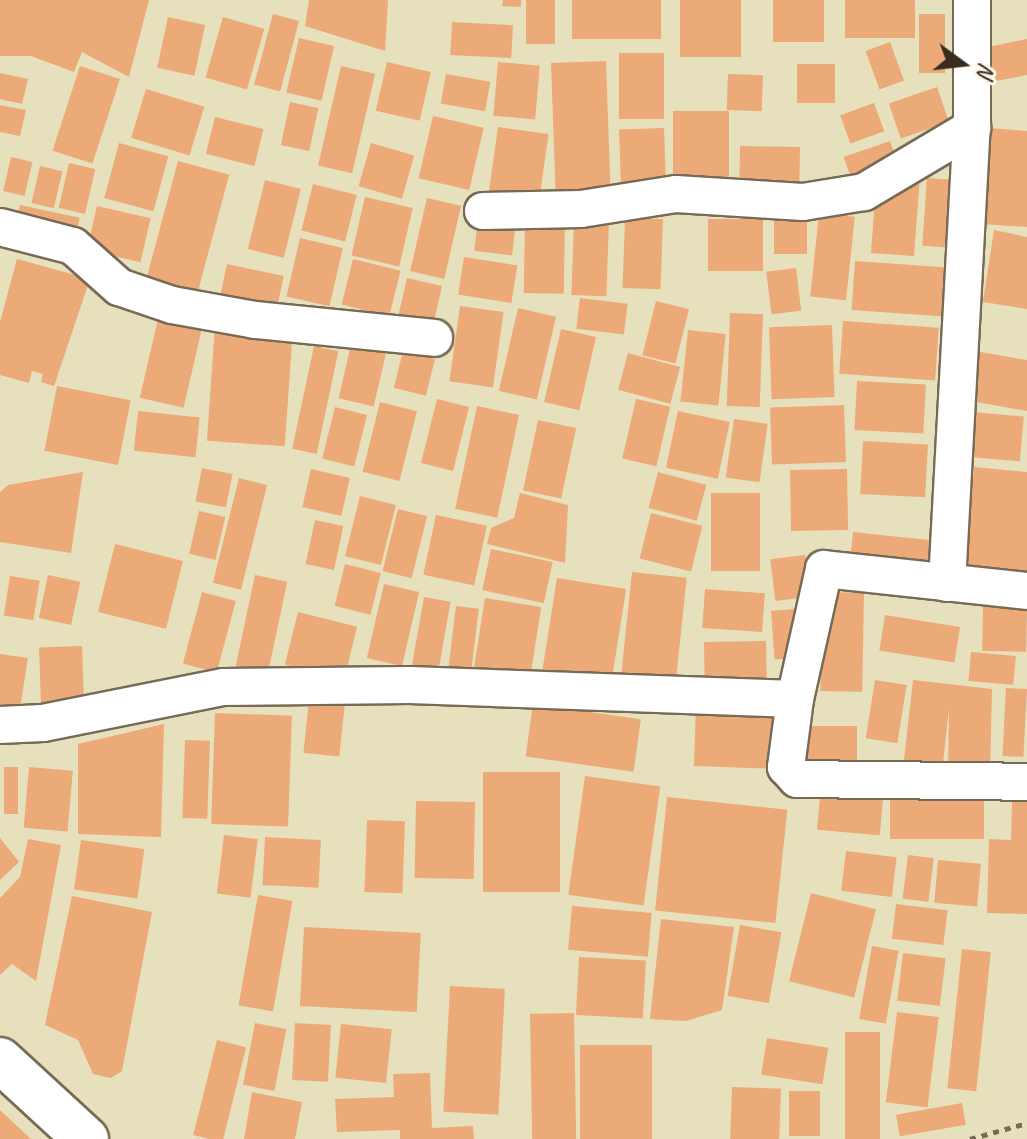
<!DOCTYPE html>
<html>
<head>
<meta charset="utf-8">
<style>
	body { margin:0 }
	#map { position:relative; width:1027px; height:1139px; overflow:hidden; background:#e7e0bd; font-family:Caveat,sans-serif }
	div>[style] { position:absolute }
	.building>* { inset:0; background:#ebaa77; transform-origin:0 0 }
	.path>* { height:5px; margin-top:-2.5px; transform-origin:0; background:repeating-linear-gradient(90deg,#776a56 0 6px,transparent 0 12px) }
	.roads { filter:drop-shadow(2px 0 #776a56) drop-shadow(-2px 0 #776a56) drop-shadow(0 2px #776a56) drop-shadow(0 -2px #776a56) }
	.minor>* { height:36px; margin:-18px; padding:0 18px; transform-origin:18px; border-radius:18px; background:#fff }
	.tertiary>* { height:44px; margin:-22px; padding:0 22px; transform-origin:22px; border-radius:22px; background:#fff }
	span { translate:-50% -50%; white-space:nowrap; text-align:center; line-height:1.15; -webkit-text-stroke:6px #fbf7ec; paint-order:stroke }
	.north { position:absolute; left:923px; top:24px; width:80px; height:80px; -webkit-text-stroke:6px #fbf7ec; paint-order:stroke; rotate:105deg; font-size:22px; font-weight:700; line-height:32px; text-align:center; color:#3b2a1e }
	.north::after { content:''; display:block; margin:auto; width:28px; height:36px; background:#3b2a1e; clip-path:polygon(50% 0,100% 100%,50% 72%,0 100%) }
</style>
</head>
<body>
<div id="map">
	<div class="building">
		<i style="clip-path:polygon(0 0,149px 0,129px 77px,82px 52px,74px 72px,31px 56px,0 56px)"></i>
		<i style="clip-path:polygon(309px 0,388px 0,385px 51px,305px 26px)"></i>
		<i style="clip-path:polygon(503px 0,521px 0,521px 7px,502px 6px)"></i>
		<i style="left:526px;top:0;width:29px;height:44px"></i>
		<i style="left:572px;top:0;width:89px;height:39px"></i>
		<i style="left:680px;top:0;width:61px;height:57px"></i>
		<i style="left:773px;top:0;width:51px;height:42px"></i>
		<i style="left:845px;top:0;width:70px;height:38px"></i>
		<i style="left:273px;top:14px;width:27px;height:73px;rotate:15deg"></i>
		<i style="left:919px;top:14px;width:26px;height:59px"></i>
		<i style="left:168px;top:17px;width:38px;height:52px;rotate:12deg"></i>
		<i style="left:223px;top:17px;width:43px;height:63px;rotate:16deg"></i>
		<i style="left:452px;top:22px;width:61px;height:33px;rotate:3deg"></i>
		<i style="left:299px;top:38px;width:36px;height:56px;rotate:13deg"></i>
		<i style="clip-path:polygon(1027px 39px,1027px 75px,981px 84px,974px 50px)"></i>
		<i style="left:890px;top:42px;width:41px;height:26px;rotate:70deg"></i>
		<i style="left:619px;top:53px;width:45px;height:66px"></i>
		<i style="left:606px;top:61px;width:134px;height:55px;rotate:88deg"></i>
		<i style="left:387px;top:62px;width:45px;height:50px;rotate:13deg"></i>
		<i style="left:498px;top:62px;width:42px;height:54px;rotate:5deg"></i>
		<i style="left:797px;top:64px;width:38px;height:39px"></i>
		<i style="left:80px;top:66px;width:42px;height:89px;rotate:18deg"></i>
		<i style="left:341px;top:66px;width:35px;height:102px;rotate:13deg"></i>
		<i style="clip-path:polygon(0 73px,28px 79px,22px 104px,0 99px)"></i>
		<i style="left:446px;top:74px;width:45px;height:30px;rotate:10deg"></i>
		<i style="left:728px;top:74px;width:35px;height:36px;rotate:2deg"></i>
		<i style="left:937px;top:87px;width:37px;height:51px;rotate:71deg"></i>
		<i style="left:146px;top:89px;width:61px;height:51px;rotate:17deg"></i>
		<i style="left:290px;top:102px;width:29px;height:44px;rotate:12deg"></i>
		<i style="left:874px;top:103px;width:30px;height:36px;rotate:70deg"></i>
		<i style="clip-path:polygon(0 105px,26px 110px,20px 136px,0 132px)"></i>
		<i style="left:673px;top:111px;width:56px;height:72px"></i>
		<i style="left:433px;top:116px;width:52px;height:64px;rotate:13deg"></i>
		<i style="left:215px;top:117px;width:50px;height:38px;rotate:14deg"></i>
		<i style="left:498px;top:127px;width:51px;height:74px;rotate:8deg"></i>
		<i style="left:664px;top:128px;width:53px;height:45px;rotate:88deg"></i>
		<i style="clip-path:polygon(989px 128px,1027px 131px,1027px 227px,982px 224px)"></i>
		<i style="left:890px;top:141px;width:24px;height:49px;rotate:71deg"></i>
		<i style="left:119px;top:143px;width:51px;height:57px;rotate:15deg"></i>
		<i style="left:371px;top:143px;width:45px;height:45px;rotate:16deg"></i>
		<i style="left:740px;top:146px;width:60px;height:38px;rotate:1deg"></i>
		<i style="left:11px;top:157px;width:22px;height:35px;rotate:13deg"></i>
		<i style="left:178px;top:161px;width:53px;height:123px;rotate:15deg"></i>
		<i style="left:69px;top:163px;width:27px;height:46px;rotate:13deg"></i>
		<i style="left:40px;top:166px;width:23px;height:38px;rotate:13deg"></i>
		<i style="clip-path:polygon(920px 176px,914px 256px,871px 253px,875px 198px)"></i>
		<i style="left:927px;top:178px;width:28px;height:68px;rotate:4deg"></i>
		<i style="left:265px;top:180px;width:37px;height:71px;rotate:14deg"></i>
		<i style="left:313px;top:184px;width:45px;height:48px;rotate:14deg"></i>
		<i style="left:365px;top:197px;width:49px;height:60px;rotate:13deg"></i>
		<i style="left:427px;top:198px;width:35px;height:75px;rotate:13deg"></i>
		<i style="left:20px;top:205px;width:61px;height:23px;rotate:12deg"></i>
		<i style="left:97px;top:206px;width:55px;height:45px;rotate:13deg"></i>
		<i style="left:819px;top:213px;width:36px;height:84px;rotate:6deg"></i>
		<i style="left:774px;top:217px;width:33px;height:37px"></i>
		<i style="left:625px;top:218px;width:38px;height:70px;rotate:2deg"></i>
		<i style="left:708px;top:219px;width:55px;height:52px"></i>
		<i style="left:478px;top:220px;width:38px;height:31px;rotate:7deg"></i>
		<i style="left:574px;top:220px;width:35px;height:75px;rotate:2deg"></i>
		<i style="left:525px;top:221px;width:40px;height:72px;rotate:1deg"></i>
		<i style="clip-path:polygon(994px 230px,1027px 237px,1027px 309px,983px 302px)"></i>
		<i style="left:300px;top:238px;width:44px;height:60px;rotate:13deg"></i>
		<i style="left:464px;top:257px;width:54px;height:38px;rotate:9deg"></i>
		<i style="clip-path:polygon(17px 259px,90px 279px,54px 386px,41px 382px,43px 374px,32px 371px,29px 383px,0 375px,0 322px)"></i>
		<i style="left:353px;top:259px;width:49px;height:47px;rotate:14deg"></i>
		<i style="left:855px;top:261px;width:104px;height:49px;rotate:4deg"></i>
		<i style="left:227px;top:264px;width:58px;height:47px;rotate:12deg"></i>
		<i style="left:796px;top:268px;width:43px;height:30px;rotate:83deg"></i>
		<i style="left:407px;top:278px;width:36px;height:48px;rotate:13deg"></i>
		<i style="left:580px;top:298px;width:48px;height:31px;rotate:7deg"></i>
		<i style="left:656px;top:301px;width:34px;height:56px;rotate:14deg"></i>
		<i style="left:460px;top:306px;width:44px;height:76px;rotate:8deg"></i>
		<i style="left:518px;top:308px;width:39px;height:85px;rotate:13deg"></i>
		<i style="left:160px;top:310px;width:45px;height:90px;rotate:13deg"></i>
		<i style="left:730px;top:313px;width:33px;height:93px;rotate:2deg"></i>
		<i style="left:843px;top:321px;width:96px;height:53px;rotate:4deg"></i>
		<i style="left:215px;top:325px;width:78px;height:116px;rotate:4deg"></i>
		<i style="left:832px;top:325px;width:72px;height:63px;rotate:88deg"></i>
		<i style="left:561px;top:329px;width:36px;height:75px;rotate:13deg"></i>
		<i style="left:688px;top:330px;width:38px;height:72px;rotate:6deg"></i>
		<i style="left:353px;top:336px;width:36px;height:64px;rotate:13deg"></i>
		<i style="left:314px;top:346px;width:25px;height:105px;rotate:12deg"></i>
		<i style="left:403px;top:351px;width:33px;height:38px;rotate:14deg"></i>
		<i style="clip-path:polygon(980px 352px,1027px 360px,1027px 411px,971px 401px)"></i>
		<i style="left:628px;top:353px;width:54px;height:38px;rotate:15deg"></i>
		<i style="left:857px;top:381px;width:69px;height:49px;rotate:3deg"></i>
		<i style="left:57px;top:386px;width:75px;height:66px;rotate:11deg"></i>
		<i style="left:437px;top:399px;width:33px;height:66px;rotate:14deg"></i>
		<i style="left:636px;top:399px;width:35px;height:61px;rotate:13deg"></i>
		<i style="left:380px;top:402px;width:38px;height:72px;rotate:14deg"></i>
		<i style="left:844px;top:405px;width:57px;height:74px;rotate:88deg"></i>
		<i style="left:477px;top:406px;width:43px;height:105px;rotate:12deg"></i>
		<i style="left:335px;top:407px;width:33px;height:53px;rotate:14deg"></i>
		<i style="left:138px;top:411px;width:62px;height:40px;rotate:6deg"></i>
		<i style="left:678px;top:411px;width:53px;height:58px;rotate:12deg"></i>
		<i style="left:971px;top:412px;width:53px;height:45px;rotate:5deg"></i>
		<i style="left:734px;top:419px;width:34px;height:59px;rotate:8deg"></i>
		<i style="left:538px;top:420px;width:39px;height:72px;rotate:12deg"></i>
		<i style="left:863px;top:441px;width:65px;height:53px;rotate:3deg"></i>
		<i style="clip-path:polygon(974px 467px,1027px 472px,1027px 577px,965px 571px)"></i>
		<i style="left:202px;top:468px;width:31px;height:34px;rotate:11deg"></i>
		<i style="left:311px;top:469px;width:40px;height:39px;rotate:13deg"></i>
		<i style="left:847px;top:469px;width:61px;height:57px;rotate:89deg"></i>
		<i style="clip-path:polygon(83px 472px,71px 553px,0 542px,0 492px,8px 485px)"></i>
		<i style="left:658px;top:472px;width:50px;height:37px;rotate:15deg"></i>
		<i style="left:239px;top:478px;width:29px;height:108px;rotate:14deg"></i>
		<i style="clip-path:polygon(520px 493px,568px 505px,565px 563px,487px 544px,491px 528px,514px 518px)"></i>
		<i style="left:711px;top:493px;width:49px;height:78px"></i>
		<i style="left:360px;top:496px;width:37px;height:62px;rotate:14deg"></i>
		<i style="left:398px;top:509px;width:30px;height:64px;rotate:14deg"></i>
		<i style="left:199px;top:511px;width:27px;height:44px;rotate:13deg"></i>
		<i style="left:651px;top:513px;width:53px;height:47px;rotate:14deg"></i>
		<i style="left:436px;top:515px;width:52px;height:61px;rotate:12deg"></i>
		<i style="left:315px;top:520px;width:29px;height:45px;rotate:12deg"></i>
		<i style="left:853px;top:532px;width:83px;height:34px;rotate:6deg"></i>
		<i style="left:115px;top:544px;width:70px;height:70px;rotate:14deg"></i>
		<i style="left:491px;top:549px;width:63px;height:42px;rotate:12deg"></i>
		<i style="left:805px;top:555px;width:42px;height:35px;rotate:83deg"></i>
		<i style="left:345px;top:564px;width:37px;height:43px;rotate:14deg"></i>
		<i style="left:632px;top:572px;width:55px;height:116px;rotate:6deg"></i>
		<i style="left:48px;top:575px;width:33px;height:44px;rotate:12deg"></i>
		<i style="left:255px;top:575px;width:33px;height:93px;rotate:12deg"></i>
		<i style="left:10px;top:576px;width:30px;height:40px;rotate:9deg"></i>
		<i style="left:557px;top:578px;width:70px;height:103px;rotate:9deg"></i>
		<i style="left:384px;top:584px;width:36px;height:76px;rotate:13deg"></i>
		<i style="left:705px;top:589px;width:60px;height:39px;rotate:4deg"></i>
		<i style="left:202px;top:592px;width:35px;height:74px;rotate:15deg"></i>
		<i style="left:822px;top:592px;width:42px;height:99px;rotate:1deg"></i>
		<i style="left:424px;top:597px;width:27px;height:80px;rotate:10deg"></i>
		<i style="left:485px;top:598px;width:57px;height:75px;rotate:9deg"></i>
		<i style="left:456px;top:606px;width:23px;height:69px;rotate:7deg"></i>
		<i style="left:983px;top:606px;width:44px;height:45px;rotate:1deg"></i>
		<i style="left:796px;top:609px;width:49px;height:25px;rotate:86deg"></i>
		<i style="left:298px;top:612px;width:61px;height:54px;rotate:14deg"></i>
		<i style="left:885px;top:615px;width:76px;height:36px;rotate:9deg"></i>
		<i style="left:766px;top:641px;width:46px;height:62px;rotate:89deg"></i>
		<i style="left:82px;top:646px;width:59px;height:43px;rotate:88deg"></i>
		<i style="left:971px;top:652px;width:45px;height:29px;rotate:5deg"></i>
		<i style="clip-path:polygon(0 654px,28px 658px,19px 715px,0 712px)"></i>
		<i style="left:875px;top:680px;width:32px;height:59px;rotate:9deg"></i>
		<i style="clip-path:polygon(913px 680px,992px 689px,990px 776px,948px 775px,949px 708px,941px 782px,902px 778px)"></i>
		<i style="left:1006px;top:688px;width:21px;height:68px;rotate:3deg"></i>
		<i style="left:309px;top:700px;width:36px;height:53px;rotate:6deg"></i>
		<i style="left:533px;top:704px;width:109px;height:53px;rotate:8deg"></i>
		<i style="left:696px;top:706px;width:82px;height:60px;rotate:2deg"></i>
		<i style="left:215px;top:713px;width:77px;height:111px;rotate:2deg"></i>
		<i style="clip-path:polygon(164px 724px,161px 837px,78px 834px,78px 744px)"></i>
		<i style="left:797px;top:726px;width:60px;height:46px"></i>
		<i style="left:185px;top:740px;width:25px;height:78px;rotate:2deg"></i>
		<i style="left:4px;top:767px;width:14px;height:47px"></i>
		<i style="left:29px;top:767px;width:44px;height:61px;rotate:5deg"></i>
		<i style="left:483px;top:772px;width:77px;height:120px"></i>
		<i style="left:585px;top:776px;width:76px;height:120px;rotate:8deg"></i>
		<i style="left:821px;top:784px;width:63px;height:46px;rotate:5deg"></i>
		<i style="left:667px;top:797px;width:121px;height:114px;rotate:6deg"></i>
		<i style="left:890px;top:798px;width:94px;height:41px"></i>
		<i style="left:416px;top:801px;width:59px;height:77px;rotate:1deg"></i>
		<i style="clip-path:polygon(1012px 802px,1027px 802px,1027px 914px,987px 913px,989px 839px,1011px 840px)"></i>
		<i style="left:367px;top:820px;width:38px;height:72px;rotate:2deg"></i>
		<i style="left:224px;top:835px;width:34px;height:59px;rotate:7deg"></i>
		<i style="left:265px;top:837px;width:56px;height:48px;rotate:3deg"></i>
		<i style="clip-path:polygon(0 838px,19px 862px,0 880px)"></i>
		<i style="clip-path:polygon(28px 839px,61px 845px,36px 981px,12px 964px,0 975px,0 898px,20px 877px)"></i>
		<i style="left:81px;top:840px;width:64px;height:50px;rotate:8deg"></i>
		<i style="left:846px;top:851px;width:51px;height:40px;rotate:7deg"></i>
		<i style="left:908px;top:855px;width:26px;height:44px;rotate:7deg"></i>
		<i style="left:938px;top:860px;width:43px;height:43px;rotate:5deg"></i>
		<i style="left:811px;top:893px;width:67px;height:91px;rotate:14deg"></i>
		<i style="left:258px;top:895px;width:35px;height:112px;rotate:10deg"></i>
		<i style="clip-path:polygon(72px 896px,152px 912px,122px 1071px,111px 1078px,93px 1074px,78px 1040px,45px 1025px)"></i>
		<i style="left:896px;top:904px;width:52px;height:35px;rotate:7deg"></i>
		<i style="left:572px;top:906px;width:80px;height:44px;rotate:5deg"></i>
		<i style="clip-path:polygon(661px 919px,734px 927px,722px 1010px,686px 1021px,650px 1019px)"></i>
		<i style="left:740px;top:925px;width:42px;height:72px;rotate:10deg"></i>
		<i style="left:304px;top:927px;width:117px;height:79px;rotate:3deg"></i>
		<i style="left:872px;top:946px;width:27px;height:74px;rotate:10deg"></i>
		<i style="left:962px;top:949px;width:29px;height:140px;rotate:6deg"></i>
		<i style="left:903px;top:953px;width:43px;height:48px;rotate:7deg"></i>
		<i style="left:579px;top:957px;width:67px;height:58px;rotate:3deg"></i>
		<i style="left:450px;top:986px;width:55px;height:126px;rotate:3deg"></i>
		<i style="left:897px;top:1012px;width:42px;height:91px;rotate:7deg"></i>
		<i style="left:574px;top:1013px;width:126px;height:44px;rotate:89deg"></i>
		<i style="left:255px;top:1023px;width:32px;height:63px;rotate:11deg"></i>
		<i style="left:295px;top:1023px;width:36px;height:57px;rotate:3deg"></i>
		<i style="left:341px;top:1024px;width:51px;height:54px;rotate:6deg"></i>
		<i style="left:845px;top:1032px;width:35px;height:107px"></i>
		<i style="left:767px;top:1038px;width:62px;height:37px;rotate:9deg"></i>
		<i style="left:217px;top:1040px;width:30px;height:98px;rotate:14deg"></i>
		<i style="left:580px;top:1045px;width:72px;height:94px"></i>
		<i style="clip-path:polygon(430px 1073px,432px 1128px,473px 1126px,474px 1139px,400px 1139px,400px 1130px,337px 1132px,335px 1099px,394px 1097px,393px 1074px)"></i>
		<i style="left:732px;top:1087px;width:49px;height:52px;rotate:2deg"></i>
		<i style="left:789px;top:1091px;width:31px;height:45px"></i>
		<i style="clip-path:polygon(252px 1092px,302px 1102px,295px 1139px,244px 1139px)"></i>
		<i style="left:962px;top:1103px;width:22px;height:67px;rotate:80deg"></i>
		<i style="clip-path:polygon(0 1110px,31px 1139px,0 1139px)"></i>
	</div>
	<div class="path">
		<i style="left:970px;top:1139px;width:59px;rotate:-15.7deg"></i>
	</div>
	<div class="roads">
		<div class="minor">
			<i style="left:483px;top:211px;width:98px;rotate:-1.2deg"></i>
			<i style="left:581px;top:209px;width:96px;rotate:-9deg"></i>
			<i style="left:676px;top:194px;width:127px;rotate:3.6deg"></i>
			<i style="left:803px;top:202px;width:62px;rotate:-9.3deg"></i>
			<i style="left:864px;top:192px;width:126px;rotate:-30.7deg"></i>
			<i style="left:0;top:227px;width:75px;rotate:14.6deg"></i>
			<i style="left:73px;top:246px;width:62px;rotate:41.7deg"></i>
			<i style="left:119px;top:287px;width:56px;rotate:18.8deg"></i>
			<i style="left:172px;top:305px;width:84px;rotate:10.2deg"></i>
			<i style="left:255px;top:320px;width:180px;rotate:5.7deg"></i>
			<i style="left:947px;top:583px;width:456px;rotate:-86.9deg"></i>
			<i style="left:972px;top:128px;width:128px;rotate:-90deg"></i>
			<i style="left:795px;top:699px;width:69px;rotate:97.5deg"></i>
			<i style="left:786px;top:767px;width:16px;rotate:47deg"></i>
			<i style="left:797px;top:779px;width:230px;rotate:0.7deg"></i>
			<i style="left:0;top:725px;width:43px;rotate:-2.7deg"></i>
			<i style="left:43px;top:723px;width:184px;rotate:-11.3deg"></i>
			<i style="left:223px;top:687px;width:187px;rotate:-0.6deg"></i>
			<i style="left:410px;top:685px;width:385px;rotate:2.1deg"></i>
			<i style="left:795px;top:699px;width:133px;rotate:-77.4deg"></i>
			<i style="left:824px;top:569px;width:204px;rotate:6.2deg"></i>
		</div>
		<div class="tertiary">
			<i style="left:0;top:1060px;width:117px;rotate:42.6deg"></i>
		</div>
	</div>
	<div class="north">N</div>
</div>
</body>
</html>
